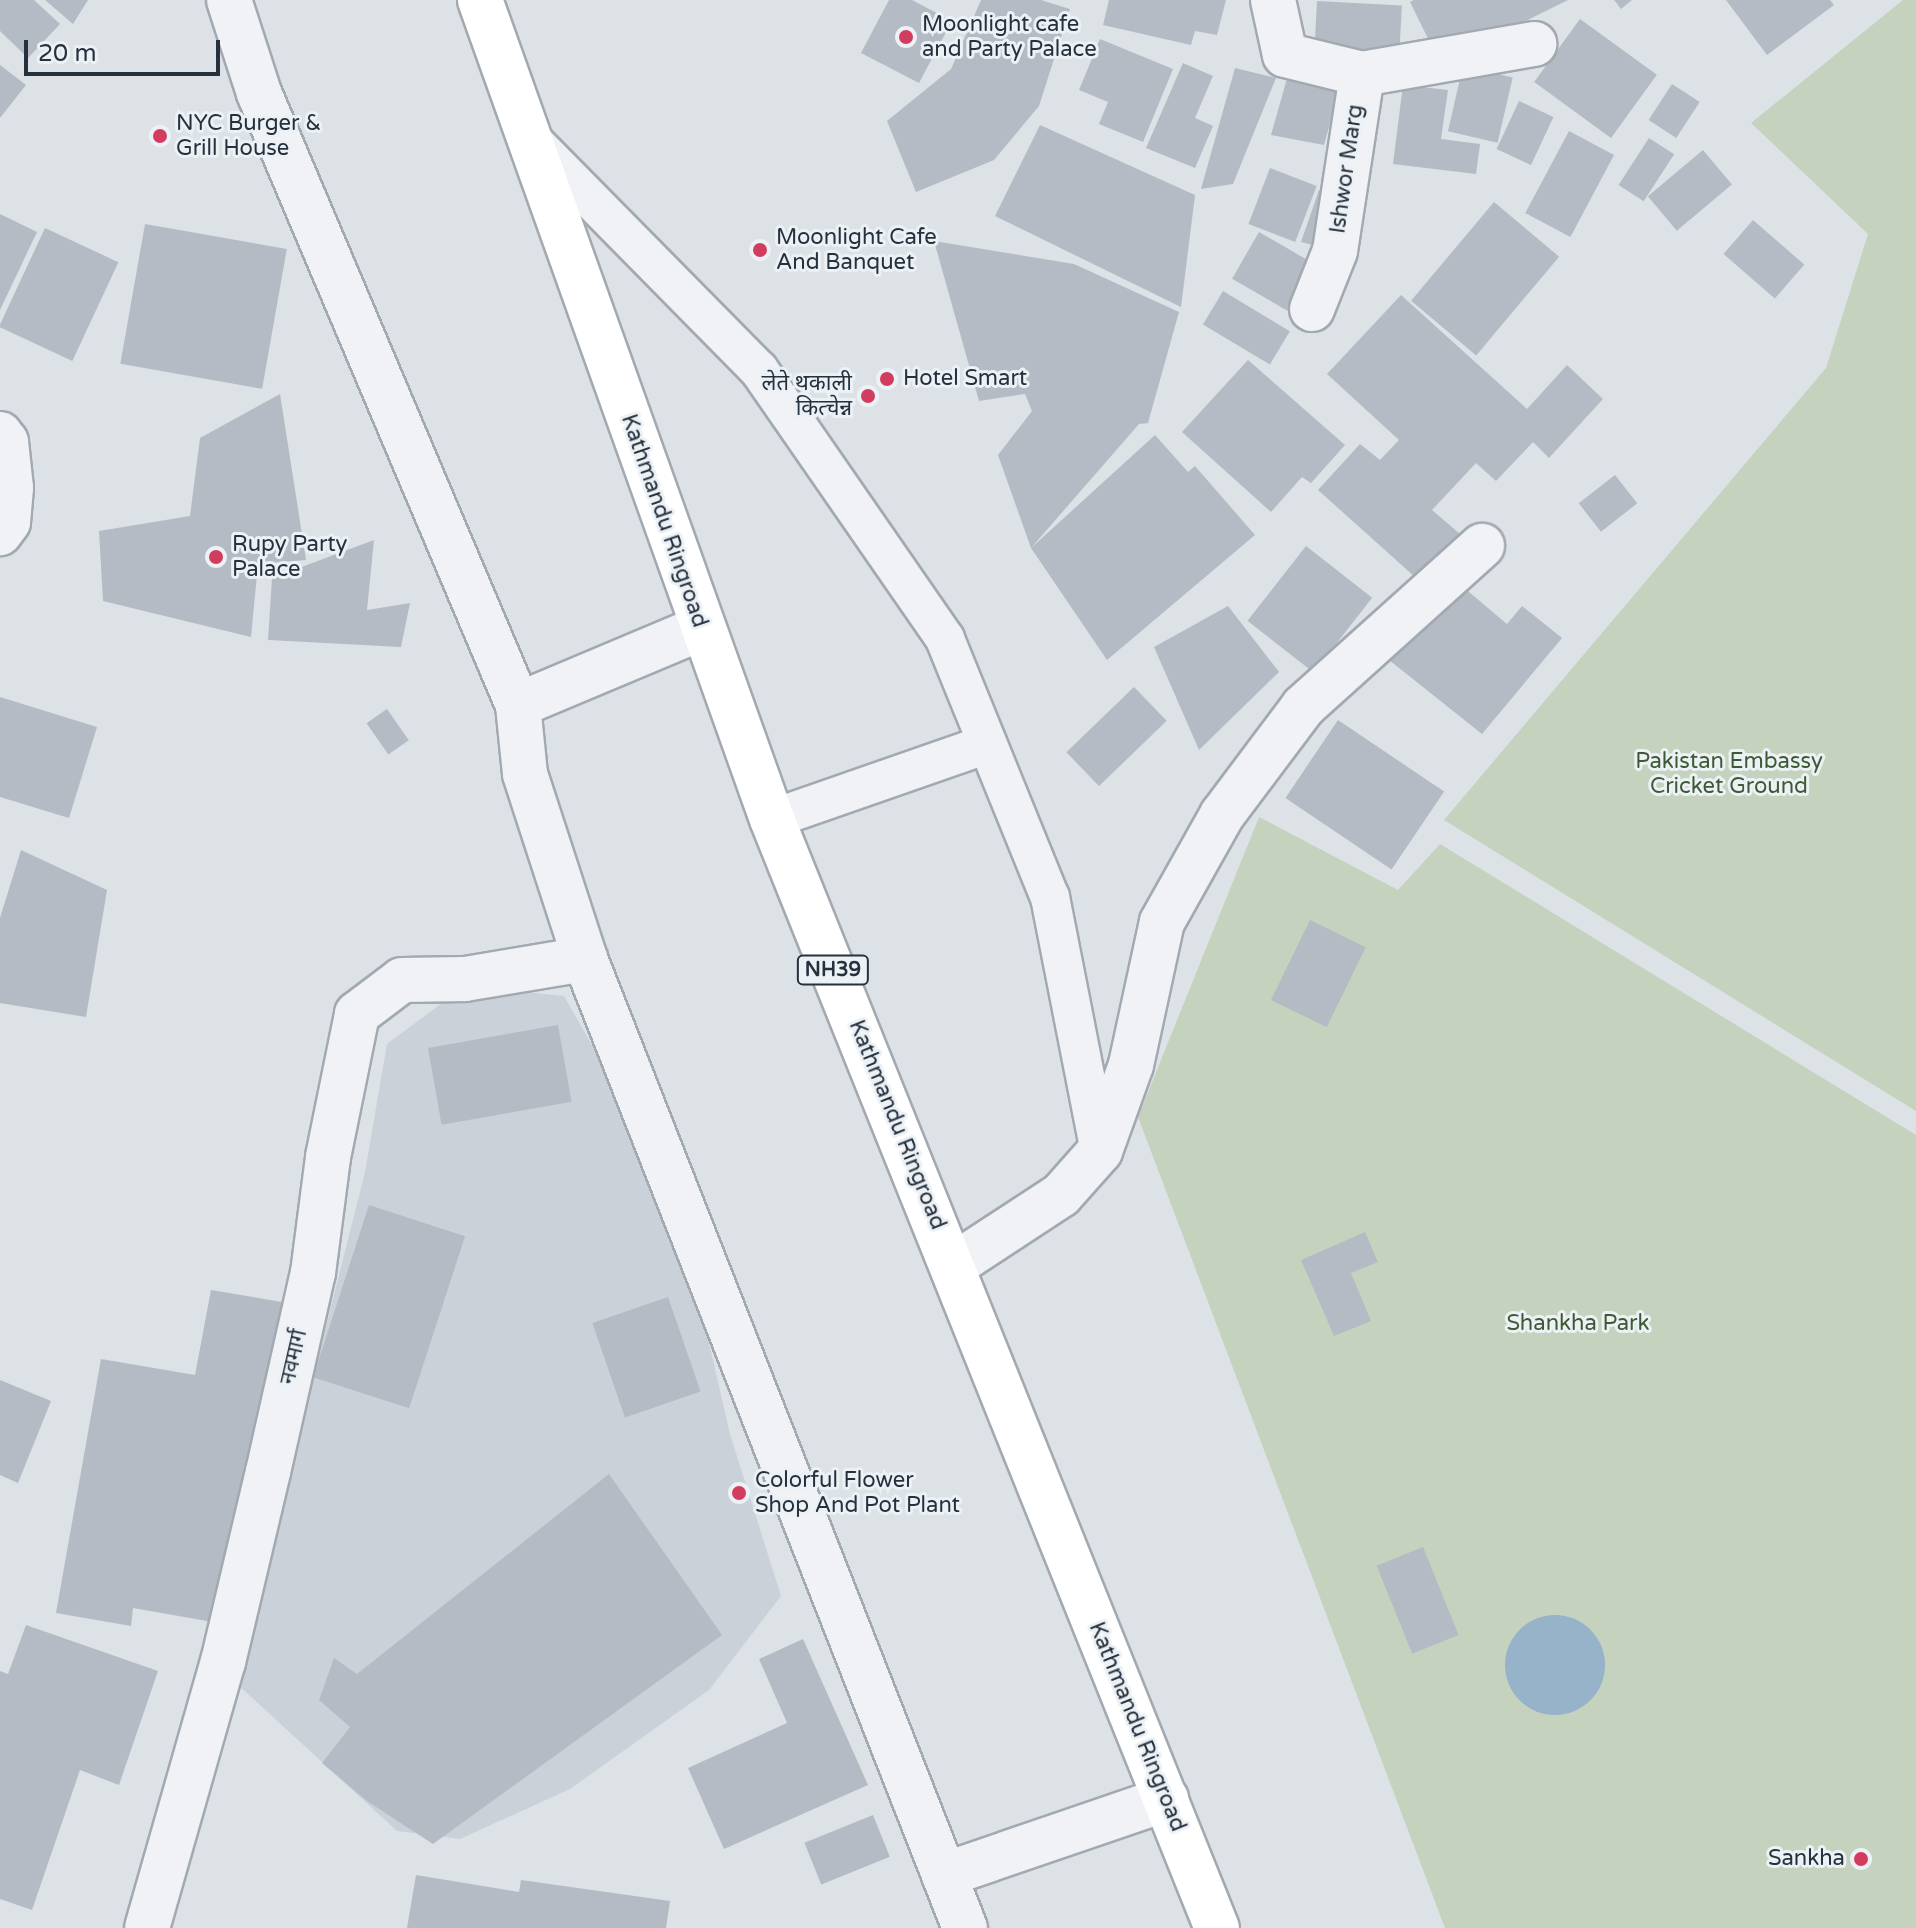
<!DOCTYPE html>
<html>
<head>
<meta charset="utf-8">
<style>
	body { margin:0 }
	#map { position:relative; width:1916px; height:1928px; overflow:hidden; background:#dde2e7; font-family:"Varela Round","Noto Sans Devanagari",sans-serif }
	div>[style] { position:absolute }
	.built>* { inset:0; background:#cbd1d9 }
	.green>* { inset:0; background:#c4d2be }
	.water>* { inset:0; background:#96b3c9 }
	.round { border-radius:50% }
	.building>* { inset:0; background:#b4bbc4; transform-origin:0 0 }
	.roads { filter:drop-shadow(2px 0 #a2a9b1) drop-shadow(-2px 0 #a2a9b1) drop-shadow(0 2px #a2a9b1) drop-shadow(0 -2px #a2a9b1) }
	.lane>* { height:38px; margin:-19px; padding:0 19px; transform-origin:19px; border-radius:19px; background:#f0f2f6 }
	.street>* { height:44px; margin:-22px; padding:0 22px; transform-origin:22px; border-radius:22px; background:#f0f2f6 }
	.highway>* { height:44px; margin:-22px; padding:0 22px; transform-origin:22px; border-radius:22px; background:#fff }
	.dots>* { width:22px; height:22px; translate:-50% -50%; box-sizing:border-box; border:4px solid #ecf1f5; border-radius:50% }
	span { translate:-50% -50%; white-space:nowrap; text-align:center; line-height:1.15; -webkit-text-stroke:6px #ecf1f5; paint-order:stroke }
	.shield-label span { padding:2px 6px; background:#ecf1f5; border:2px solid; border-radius:6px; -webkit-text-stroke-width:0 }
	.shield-label { font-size:20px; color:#26313e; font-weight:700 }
	.poi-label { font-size:22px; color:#26313e }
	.left { translate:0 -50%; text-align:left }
	.right { translate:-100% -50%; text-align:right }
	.street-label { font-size:22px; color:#26313e }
	.park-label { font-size:22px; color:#3d5a33 }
	.scale { position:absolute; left:24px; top:40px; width:196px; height:36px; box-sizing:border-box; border:4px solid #26313e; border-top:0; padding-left:10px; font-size:24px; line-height:28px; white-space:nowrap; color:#26313e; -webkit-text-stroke:6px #ecf1f5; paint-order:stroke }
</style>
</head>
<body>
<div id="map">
	<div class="built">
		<i style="clip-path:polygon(465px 986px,564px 996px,612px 1080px,694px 1278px,730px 1434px,781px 1596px,709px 1690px,570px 1789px,460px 1839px,397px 1831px,236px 1683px,365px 1172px,387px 1044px)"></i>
	</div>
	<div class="green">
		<i style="clip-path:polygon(1903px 0,1916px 0,1916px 1111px,1444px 820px,1826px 368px,1868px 234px,1751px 123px)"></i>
		<i style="clip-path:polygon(1259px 817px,1398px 890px,1440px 844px,1916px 1135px,1916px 1928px,1445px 1928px,1138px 1117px)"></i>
	</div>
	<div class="water">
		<i class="round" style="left:1505px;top:1615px;width:100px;height:100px"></i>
	</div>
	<div class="building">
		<i style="clip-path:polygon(0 0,34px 0,60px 24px,28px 58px,0 31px)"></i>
		<i style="clip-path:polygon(45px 0,88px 0,73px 24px)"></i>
		<i style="clip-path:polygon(889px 0,912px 0,952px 21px,919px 83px,861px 53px)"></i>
		<i style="clip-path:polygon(981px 0,1041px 0,1070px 9px,1039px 106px,994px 160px,916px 192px,887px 121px,951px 69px)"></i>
		<i style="clip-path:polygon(1109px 0,1226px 0,1217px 35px,1195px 31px,1191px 45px,1103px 25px)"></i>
		<i style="clip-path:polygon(1568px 0,1440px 63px,1410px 2px,1414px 0)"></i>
		<i style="clip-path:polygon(1614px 0,1632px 0,1621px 9px)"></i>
		<i style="clip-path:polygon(1726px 0,1830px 0,1834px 5px,1767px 55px)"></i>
		<i style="left:1317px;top:1px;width:85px;height:46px;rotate:3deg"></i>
		<i style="left:1580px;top:19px;width:95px;height:78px;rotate:36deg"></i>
		<i style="clip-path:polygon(1100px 39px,1173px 69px,1143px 142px,1099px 124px,1108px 102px,1079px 90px)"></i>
		<i style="clip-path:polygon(1183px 63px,1213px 76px,1195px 118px,1213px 126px,1195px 168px,1146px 148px)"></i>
		<i style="clip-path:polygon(0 65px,26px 85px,0 118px)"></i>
		<i style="left:1463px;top:66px;width:51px;height:67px;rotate:13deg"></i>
		<i style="clip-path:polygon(1235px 68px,1276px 78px,1233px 184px,1201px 189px)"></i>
		<i style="clip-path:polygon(1290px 68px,1340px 87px,1324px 145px,1271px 135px)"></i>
		<i style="left:1672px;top:84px;width:33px;height:43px;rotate:33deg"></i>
		<i style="clip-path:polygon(1403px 85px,1448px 90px,1441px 139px,1480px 144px,1476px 174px,1393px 164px)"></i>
		<i style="left:1519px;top:101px;width:38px;height:53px;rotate:25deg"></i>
		<i style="clip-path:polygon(1040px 125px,1195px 195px,1181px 307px,995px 216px)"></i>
		<i style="left:1569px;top:131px;width:51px;height:93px;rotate:28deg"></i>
		<i style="left:1649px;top:138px;width:30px;height:56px;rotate:33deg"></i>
		<i style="left:1703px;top:150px;width:45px;height:72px;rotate:50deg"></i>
		<i style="left:1270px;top:168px;width:50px;height:60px;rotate:21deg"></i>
		<i style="clip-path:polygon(1319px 190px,1336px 194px,1321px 247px,1301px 242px)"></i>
		<i style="left:1494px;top:202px;width:85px;height:129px;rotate:40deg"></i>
		<i style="clip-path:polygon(0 214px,37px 232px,0 310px)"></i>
		<i style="left:1753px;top:220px;width:68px;height:45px;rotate:41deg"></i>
		<i style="left:145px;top:224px;width:144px;height:142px;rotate:10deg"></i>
		<i style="left:45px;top:228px;width:81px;height:109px;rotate:25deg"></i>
		<i style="left:1259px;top:232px;width:66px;height:54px;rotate:30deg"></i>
		<i style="clip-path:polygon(934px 241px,1074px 264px,1179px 312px,1148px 423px,1139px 424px,1031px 548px,1155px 435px,1188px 472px,1195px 466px,1255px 535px,1107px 660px,1031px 548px,998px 455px,1032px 411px,1025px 394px,979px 401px)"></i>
		<i style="left:1223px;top:291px;width:78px;height:39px;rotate:31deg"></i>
		<i style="clip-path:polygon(1401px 295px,1527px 409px,1567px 365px,1603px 399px,1549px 458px,1533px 442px,1496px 481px,1476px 463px,1432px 510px,1467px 540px,1425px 586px,1318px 490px,1360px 444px,1380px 460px,1399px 440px,1327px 374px)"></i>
		<i style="clip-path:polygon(1248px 360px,1345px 445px,1311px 483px,1302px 477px,1271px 512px,1182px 432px)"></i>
		<i style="clip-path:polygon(280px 394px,306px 560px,258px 564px,251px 637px,103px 601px,99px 531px,190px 516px,200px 438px)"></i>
		<i style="left:1615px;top:475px;width:36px;height:46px;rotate:52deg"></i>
		<i style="clip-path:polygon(374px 540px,367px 610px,410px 603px,401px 647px,268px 640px,272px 578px)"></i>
		<i style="left:1306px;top:546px;width:84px;height:95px;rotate:38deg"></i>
		<i style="clip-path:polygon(1463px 587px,1507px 624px,1522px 606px,1562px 638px,1482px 734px,1389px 660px,1442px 595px)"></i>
		<i style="clip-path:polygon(1228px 606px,1279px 672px,1199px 750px,1154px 647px)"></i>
		<i style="left:1134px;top:687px;width:47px;height:94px;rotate:46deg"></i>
		<i style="clip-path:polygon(0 697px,97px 727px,69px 818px,0 797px)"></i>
		<i style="left:387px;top:709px;width:38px;height:25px;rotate:55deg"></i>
		<i style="left:1338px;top:720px;width:128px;height:94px;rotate:34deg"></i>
		<i style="clip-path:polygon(21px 850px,107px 890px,86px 1017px,0 1003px,0 918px)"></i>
		<i style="left:1310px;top:920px;width:62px;height:89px;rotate:26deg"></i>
		<i style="left:558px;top:1025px;width:78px;height:132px;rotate:80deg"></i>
		<i style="left:369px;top:1205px;width:101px;height:181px;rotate:18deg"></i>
		<i style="clip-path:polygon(1365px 1232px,1378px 1262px,1351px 1273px,1371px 1321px,1334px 1336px,1301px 1260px)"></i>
		<i style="clip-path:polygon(211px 1290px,282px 1302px,224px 1624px,133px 1608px,131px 1626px,56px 1613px,101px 1359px,195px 1375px)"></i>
		<i style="left:668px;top:1297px;width:100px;height:80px;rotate:71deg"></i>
		<i style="clip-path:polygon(0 1380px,51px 1401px,18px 1483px,0 1475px)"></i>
		<i style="clip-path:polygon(609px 1474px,722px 1635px,433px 1844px,367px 1801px,322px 1763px,350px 1727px,319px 1700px,334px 1658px,357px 1674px)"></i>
		<i style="left:1423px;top:1547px;width:95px;height:50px;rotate:68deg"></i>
		<i style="clip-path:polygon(26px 1625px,158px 1671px,119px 1785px,80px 1770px,32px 1910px,0 1899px,0 1671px,8px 1674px)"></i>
		<i style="clip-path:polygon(803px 1639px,868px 1785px,724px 1849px,688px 1768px,787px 1723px,759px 1659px)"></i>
		<i style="left:873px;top:1815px;width:45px;height:74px;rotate:68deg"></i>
		<i style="clip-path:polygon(416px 1875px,519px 1892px,521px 1880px,670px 1901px,666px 1928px,407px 1928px)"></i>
	</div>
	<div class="roads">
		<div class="lane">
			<i style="left:535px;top:143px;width:319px;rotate:45.4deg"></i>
			<i style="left:759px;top:370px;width:327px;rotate:55.3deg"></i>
			<i style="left:945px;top:639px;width:279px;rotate:67.9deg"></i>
			<i style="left:1050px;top:897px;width:259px;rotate:78.9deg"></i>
			<i style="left:772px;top:819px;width:228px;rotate:-19.2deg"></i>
		</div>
		<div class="street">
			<i style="left:229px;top:0;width:98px;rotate:72.1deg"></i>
			<i style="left:259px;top:93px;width:665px;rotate:67.06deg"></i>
			<i style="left:518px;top:705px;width:69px;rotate:84.2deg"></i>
			<i style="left:525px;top:774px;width:194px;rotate:72deg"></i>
			<i style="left:585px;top:959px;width:1041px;rotate:68.59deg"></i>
			<i style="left:1273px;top:0;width:56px;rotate:77.7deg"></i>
			<i style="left:1285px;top:55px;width:79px;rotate:13.9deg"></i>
			<i style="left:1362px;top:74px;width:175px;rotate:-9.9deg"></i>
			<i style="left:1312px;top:309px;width:62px;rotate:-68.4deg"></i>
			<i style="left:1335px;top:251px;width:179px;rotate:-81.3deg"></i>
			<i style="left:0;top:434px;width:10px;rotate:53deg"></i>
			<i style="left:6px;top:442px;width:46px;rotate:83.8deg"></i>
			<i style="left:11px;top:488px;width:34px;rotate:95deg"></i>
			<i style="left:8px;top:522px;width:14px;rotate:126deg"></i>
			<i style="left:518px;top:705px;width:199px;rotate:-22.8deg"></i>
			<i style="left:954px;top:1265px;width:128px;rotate:-33.2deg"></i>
			<i style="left:1061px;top:1195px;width:59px;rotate:-48.4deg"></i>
			<i style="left:1100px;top:1151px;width:91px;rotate:-70.2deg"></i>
			<i style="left:1131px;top:1065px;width:146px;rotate:-77.8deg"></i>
			<i style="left:1162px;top:922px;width:123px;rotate:-60.7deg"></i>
			<i style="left:1222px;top:815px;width:135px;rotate:-53.1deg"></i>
			<i style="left:1303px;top:707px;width:241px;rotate:-42deg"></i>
			<i style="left:944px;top:1875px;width:235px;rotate:-18.9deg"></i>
			<i style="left:147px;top:1928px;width:277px;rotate:-74.1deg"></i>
			<i style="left:223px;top:1662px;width:195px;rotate:-76.7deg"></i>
			<i style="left:268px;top:1472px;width:204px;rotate:-77.3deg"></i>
			<i style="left:313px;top:1273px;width:117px;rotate:-82.6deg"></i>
			<i style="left:328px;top:1157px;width:146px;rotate:-78.5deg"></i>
			<i style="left:357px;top:1014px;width:56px;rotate:-37.1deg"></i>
			<i style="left:402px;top:980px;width:63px;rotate:-0.9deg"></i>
			<i style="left:465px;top:979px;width:122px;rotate:-9.5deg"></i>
		</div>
		<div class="highway">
			<i style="left:480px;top:0;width:869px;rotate:70.38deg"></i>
			<i style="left:772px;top:819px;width:1195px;rotate:68.14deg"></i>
		</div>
	</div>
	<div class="dots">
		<i style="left:906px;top:37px;background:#d23c5e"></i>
		<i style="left:160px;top:136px;background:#d23c5e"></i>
		<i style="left:760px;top:250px;background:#d23c5e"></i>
		<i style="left:887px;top:379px;background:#d23c5e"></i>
		<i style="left:868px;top:396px;background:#d23c5e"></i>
		<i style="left:216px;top:557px;background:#d23c5e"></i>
		<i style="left:739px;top:1493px;background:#d23c5e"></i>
		<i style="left:1861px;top:1859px;background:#d23c5e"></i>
	</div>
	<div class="shield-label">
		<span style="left:833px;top:970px">NH39</span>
	</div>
	<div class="poi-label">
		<span class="left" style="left:922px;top:37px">Moonlight cafe<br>and Party Palace</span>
		<span class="left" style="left:176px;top:136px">NYC Burger &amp;<br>Grill House</span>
		<span class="left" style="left:776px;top:250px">Moonlight Cafe<br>And Banquet</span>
		<span class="left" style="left:903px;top:379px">Hotel Smart</span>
		<span class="right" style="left:852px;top:396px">लेते थकाली<br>कित्चेन्न</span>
		<span class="left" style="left:232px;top:557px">Rupy Party<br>Palace</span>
		<span class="left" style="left:755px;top:1493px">Colorful Flower<br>Shop And Pot Plant</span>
		<span class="right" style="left:1845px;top:1859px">Sankha</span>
	</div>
	<div class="street-label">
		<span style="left:1347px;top:169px;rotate:-82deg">Ishwor Marg</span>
		<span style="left:664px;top:521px;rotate:71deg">Kathmandu Ringroad</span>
		<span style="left:897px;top:1125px;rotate:68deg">Kathmandu Ringroad</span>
		<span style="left:294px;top:1357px;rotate:-77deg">नवमार्ग</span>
		<span style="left:1137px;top:1727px;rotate:68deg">Kathmandu Ringroad</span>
	</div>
	<div class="park-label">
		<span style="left:1729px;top:774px">Pakistan Embassy<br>Cricket Ground</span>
		<span style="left:1578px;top:1324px">Shankha Park</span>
	</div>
	<div class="scale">20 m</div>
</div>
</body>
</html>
